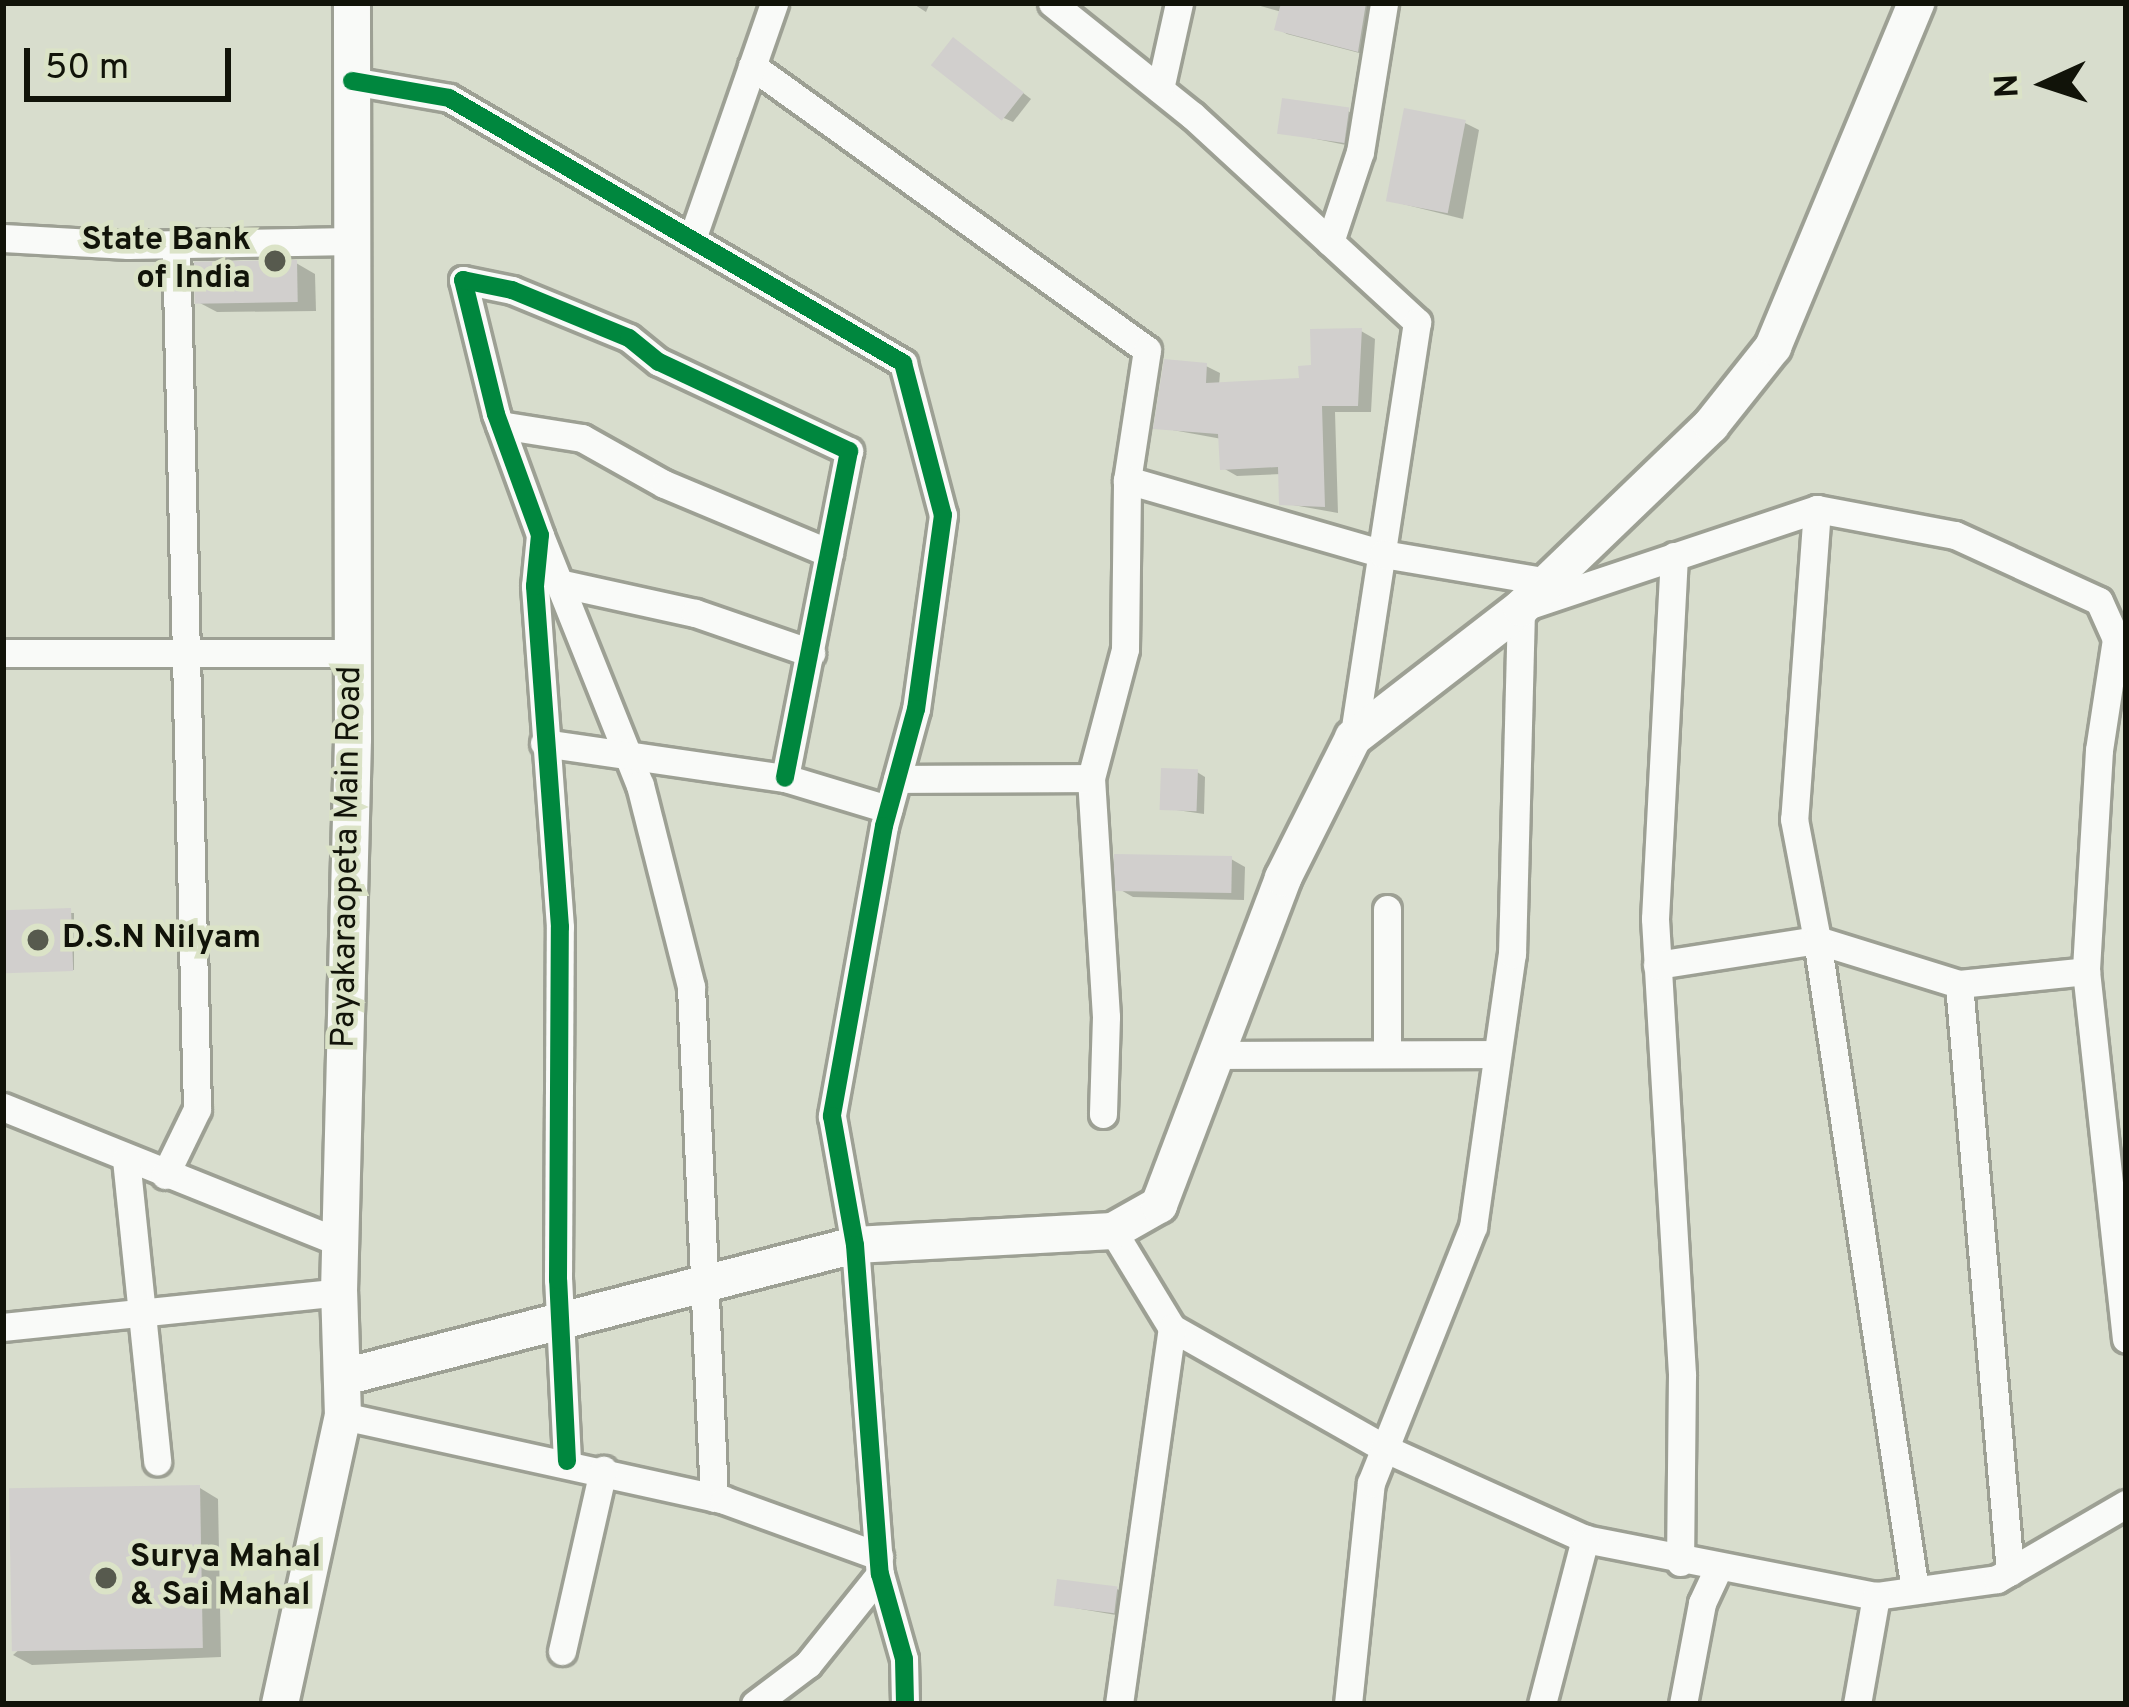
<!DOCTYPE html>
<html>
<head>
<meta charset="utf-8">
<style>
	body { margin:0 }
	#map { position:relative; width:2129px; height:1707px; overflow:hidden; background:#d8ddcd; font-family:Overpass,sans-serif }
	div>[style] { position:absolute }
	.shadow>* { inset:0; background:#0003; transform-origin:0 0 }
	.building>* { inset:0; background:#d1cfcd; transform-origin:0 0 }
	.roads { filter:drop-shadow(3px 0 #9da094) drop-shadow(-3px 0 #9da094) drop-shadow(0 3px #9da094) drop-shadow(0 -3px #9da094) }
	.street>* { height:27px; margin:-13.5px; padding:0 13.5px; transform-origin:13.5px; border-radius:13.5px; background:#f9faf8 }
	.secondary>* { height:36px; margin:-18px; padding:0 18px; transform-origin:18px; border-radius:18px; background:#f9faf8 }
	.cycleway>* { height:18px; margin:-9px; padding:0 9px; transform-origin:9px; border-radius:9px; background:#00873e }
	.dots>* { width:33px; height:33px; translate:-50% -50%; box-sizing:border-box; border:6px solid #dbe3c7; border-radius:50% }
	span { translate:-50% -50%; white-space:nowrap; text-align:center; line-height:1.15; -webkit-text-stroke:9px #dbe3c7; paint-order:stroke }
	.poi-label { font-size:33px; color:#111309; font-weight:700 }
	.right { translate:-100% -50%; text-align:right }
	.left { translate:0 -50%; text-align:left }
	.street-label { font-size:33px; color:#111309 }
	.frame { position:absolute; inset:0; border:6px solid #111309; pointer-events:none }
	.north { position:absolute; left:1985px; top:24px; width:120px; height:120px; -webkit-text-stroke:9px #dbe3c7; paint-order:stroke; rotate:267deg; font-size:33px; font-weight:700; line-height:48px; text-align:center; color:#111309 }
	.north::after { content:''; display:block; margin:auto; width:42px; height:54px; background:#111309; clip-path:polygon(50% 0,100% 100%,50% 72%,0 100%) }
	.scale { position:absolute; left:24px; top:48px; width:207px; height:54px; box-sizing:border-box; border:6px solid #111309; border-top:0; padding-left:15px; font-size:36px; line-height:42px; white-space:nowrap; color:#111309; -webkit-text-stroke:9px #dbe3c7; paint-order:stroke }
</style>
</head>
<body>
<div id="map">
	<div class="shadow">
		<i style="clip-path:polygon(912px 3px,930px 3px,926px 12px)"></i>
		<i style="clip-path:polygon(1250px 3px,1377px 3px,1367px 55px,1287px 34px,1278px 29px,1282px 12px)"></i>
		<i style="clip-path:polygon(962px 46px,1031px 99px,1013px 122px,1004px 118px)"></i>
		<i style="clip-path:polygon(1348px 111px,1356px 116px,1351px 146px,1281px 132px)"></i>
		<i style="clip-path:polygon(1465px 123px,1479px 130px,1463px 219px,1391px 201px)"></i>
		<i style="clip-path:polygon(296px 263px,315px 274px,316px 311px,217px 312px,198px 302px)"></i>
		<i style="clip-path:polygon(1361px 331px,1375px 339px,1371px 412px,1335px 412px,1338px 513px,1282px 503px,1281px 474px,1237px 476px,1223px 468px,1222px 439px,1156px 427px,1206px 366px,1220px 373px,1219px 385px,1302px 381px)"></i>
		<i style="clip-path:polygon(1197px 772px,1205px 777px,1204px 814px,1163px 808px)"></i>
		<i style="clip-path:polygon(1231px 859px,1245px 867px,1244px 900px,1133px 897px,1119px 889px)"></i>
		<i style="left:3px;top:913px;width:71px;height:57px"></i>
		<i style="clip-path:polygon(200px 1488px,218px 1499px,221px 1657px,32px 1665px,13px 1655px)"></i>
		<i style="clip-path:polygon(1117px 1589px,1125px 1593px,1122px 1616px,1057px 1605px)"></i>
	</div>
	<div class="building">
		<i style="clip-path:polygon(1281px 3px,1366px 3px,1358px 52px,1274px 30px)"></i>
		<i style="left:953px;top:37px;width:90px;height:36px;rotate:38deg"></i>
		<i style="left:1282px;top:98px;width:68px;height:36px;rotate:8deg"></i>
		<i style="left:1404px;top:108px;width:63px;height:95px;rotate:11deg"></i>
		<i style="left:297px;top:260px;width:42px;height:103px;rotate:89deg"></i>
		<i style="clip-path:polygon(1362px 328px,1358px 406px,1322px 406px,1325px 507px,1279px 505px,1278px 467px,1220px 470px,1218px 434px,1153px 429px,1164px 359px,1207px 363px,1206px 383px,1299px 378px,1298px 366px,1311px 365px,1310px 329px)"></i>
		<i style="left:1161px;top:768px;width:37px;height:42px;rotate:2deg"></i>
		<i style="left:1114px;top:854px;width:118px;height:37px;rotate:1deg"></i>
		<i style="left:71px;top:908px;width:63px;height:68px;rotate:88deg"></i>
		<i style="left:200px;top:1485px;width:163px;height:191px;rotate:89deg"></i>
		<i style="left:1057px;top:1579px;width:61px;height:27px;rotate:7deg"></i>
	</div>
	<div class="roads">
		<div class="street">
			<i style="left:1052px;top:3px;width:179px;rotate:38.7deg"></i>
			<i style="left:1192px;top:115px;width:306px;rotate:42.6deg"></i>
			<i style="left:1417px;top:322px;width:421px;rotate:98.7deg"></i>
			<i style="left:752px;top:66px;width:486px;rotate:35.7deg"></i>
			<i style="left:1147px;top:350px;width:132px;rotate:98.7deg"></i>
			<i style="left:1127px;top:480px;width:266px;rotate:16.1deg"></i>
			<i style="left:1383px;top:554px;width:168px;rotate:9.6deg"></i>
			<i style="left:352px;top:81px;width:98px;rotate:9.9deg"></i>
			<i style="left:449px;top:98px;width:526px;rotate:30.27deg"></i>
			<i style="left:903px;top:363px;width:157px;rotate:75.3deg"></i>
			<i style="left:943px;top:515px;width:196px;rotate:97.9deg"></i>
			<i style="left:916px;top:709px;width:121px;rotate:105.3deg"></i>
			<i style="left:884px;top:826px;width:295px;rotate:100.2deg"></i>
			<i style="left:832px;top:1116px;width:131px;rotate:79.9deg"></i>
			<i style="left:855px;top:1245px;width:330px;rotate:85.7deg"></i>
			<i style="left:880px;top:1574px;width:88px;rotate:74.2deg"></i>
			<i style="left:904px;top:1659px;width:45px;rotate:88.7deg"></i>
			<i style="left:1160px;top:89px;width:88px;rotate:-77.5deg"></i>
			<i style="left:3px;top:238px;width:125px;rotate:3.2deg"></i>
			<i style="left:128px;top:245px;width:224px;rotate:-1deg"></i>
			<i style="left:692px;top:239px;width:250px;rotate:-70.8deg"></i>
			<i style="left:1330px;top:242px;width:95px;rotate:-71.6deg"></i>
			<i style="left:1360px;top:152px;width:151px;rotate:-80.8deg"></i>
			<i style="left:500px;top:425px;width:83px;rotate:9deg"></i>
			<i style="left:582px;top:438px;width:94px;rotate:29.3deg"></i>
			<i style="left:664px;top:484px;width:179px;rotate:22.7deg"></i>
			<i style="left:1817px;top:509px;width:311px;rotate:94.2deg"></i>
			<i style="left:1794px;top:819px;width:123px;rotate:79.2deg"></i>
			<i style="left:1817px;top:940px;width:149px;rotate:17.2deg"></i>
			<i style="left:1959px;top:984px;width:128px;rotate:-5.8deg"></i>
			<i style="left:541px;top:538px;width:266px;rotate:68.2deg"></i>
			<i style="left:640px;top:785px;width:208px;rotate:75.8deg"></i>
			<i style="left:691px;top:987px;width:511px;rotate:87.42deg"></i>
			<i style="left:1674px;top:556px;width:363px;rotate:93deg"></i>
			<i style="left:1655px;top:919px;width:457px;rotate:86.6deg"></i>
			<i style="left:1682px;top:1375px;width:187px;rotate:90.6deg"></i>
			<i style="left:563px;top:584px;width:135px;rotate:12.4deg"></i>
			<i style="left:695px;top:613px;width:123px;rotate:19deg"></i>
			<i style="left:2116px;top:639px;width:112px;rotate:98.7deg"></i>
			<i style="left:2099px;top:750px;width:221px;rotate:93.4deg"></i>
			<i style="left:2086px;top:971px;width:370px;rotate:83.8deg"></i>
			<i style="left:3px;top:653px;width:350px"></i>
			<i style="left:544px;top:743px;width:244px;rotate:8.3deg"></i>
			<i style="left:785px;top:778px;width:108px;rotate:16.8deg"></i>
			<i style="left:1091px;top:778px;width:239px;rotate:86.4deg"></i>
			<i style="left:1106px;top:1017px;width:97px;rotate:91.8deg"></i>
			<i style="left:897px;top:779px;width:194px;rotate:-0.3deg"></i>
			<i style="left:1091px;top:778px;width:133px;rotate:-75.2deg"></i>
			<i style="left:1125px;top:649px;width:169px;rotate:-89.3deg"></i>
			<i style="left:1387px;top:909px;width:145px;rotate:90deg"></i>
			<i style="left:1657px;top:965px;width:162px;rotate:-8.9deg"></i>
			<i style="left:1817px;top:940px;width:657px;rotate:81.43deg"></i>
			<i style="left:1959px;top:984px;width:590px;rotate:85.04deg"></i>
			<i style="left:1216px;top:1055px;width:281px;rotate:-0.2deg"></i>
			<i style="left:3px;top:1107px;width:364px;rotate:21.9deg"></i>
			<i style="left:126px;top:1159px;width:304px;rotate:84.1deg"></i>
			<i style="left:165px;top:1175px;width:73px;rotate:-64.1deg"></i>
			<i style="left:197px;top:1109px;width:865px;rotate:-91.39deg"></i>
			<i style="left:1113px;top:1231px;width:114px;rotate:58.7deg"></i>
			<i style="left:1172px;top:1328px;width:246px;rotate:29.5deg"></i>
			<i style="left:1386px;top:1449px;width:218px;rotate:24.3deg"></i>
			<i style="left:1585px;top:1539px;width:297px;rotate:11.1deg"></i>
			<i style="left:1876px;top:1596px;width:122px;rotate:-8deg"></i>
			<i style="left:1997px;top:1579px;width:149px;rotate:-30.2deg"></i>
			<i style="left:3px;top:1327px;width:338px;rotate:-5.9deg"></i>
			<i style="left:343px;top:1416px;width:390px;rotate:12.4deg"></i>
			<i style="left:724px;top:1500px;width:165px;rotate:19.9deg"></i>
			<i style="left:567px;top:1461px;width:181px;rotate:-92.8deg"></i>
			<i style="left:558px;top:1280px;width:353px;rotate:-89.7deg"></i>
			<i style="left:560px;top:927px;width:342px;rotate:-94.2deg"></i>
			<i style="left:535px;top:586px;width:51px;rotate:-84.4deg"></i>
			<i style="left:540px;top:535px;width:129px;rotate:-110deg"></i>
			<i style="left:496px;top:414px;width:138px;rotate:-103.8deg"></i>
			<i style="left:463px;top:280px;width:50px;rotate:11.5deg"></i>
			<i style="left:512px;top:290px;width:126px;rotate:22.3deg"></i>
			<i style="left:629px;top:338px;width:38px;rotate:39deg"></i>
			<i style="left:659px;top:362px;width:210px;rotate:25.1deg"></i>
			<i style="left:849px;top:451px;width:333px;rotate:101.1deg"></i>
			<i style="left:562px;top:1651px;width:186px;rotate:-77.2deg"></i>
			<i style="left:755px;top:1704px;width:66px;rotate:-37deg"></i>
			<i style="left:808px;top:1664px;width:115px;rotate:-51.3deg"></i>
			<i style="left:1119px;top:1704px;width:380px;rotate:-82deg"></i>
			<i style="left:1348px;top:1704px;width:222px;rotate:-84.1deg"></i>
			<i style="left:1371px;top:1483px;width:276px;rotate:-68.3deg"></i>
			<i style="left:1473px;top:1227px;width:276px;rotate:-81.9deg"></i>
			<i style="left:1512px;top:954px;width:346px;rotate:-88.5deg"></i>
			<i style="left:1521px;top:608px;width:312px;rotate:-18.5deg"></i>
			<i style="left:1817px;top:509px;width:140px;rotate:10.7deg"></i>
			<i style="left:1955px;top:535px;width:158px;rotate:24.6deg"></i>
			<i style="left:2099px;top:601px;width:42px;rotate:65.9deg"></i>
			<i style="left:2116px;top:639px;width:10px;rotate:17deg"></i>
			<i style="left:1542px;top:1704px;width:171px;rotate:-75.4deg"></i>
			<i style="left:1683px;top:1704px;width:103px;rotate:-79.3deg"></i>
			<i style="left:1702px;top:1603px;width:35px;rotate:-65deg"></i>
			<i style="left:1857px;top:1704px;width:110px;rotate:-80deg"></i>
		</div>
		<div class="secondary">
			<i style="left:344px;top:1377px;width:528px;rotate:-14.48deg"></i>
			<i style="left:855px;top:1245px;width:258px;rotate:-3.1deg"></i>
			<i style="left:1113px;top:1231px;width:53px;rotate:-29.5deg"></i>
			<i style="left:1159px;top:1205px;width:350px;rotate:-69.2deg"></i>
			<i style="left:1283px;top:878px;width:157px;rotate:-63.4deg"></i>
			<i style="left:1353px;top:738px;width:212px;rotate:-37.7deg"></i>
			<i style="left:1521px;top:608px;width:264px;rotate:-43.9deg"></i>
			<i style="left:1711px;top:425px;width:100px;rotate:-51.5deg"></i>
			<i style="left:1773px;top:347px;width:373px;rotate:-67.4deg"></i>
			<i style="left:280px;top:1704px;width:295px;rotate:-77.7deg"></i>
			<i style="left:343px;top:1416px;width:124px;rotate:-91.8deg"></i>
			<i style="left:339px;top:1292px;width:553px;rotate:-88.55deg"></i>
			<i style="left:353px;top:739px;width:736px;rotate:-90.08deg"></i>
		</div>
	</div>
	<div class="cycleway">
		<i style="left:352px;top:81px;width:98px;rotate:9.9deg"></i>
		<i style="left:449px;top:98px;width:526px;rotate:30.27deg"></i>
		<i style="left:903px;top:363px;width:157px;rotate:75.3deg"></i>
		<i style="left:943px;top:515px;width:196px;rotate:97.9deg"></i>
		<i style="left:916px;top:709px;width:121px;rotate:105.3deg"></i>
		<i style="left:884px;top:826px;width:295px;rotate:100.2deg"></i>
		<i style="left:832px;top:1116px;width:131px;rotate:79.9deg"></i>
		<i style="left:855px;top:1245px;width:330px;rotate:85.7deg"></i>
		<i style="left:880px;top:1574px;width:88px;rotate:74.2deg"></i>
		<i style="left:904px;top:1659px;width:45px;rotate:88.7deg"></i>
		<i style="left:567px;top:1461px;width:181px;rotate:-92.8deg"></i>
		<i style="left:558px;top:1280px;width:353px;rotate:-89.7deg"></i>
		<i style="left:560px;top:927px;width:342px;rotate:-94.2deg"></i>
		<i style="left:535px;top:586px;width:51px;rotate:-84.4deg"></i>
		<i style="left:540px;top:535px;width:129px;rotate:-110deg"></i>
		<i style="left:496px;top:414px;width:138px;rotate:-103.8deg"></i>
		<i style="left:463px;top:280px;width:50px;rotate:11.5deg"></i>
		<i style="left:512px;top:290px;width:126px;rotate:22.3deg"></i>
		<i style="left:629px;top:338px;width:38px;rotate:39deg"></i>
		<i style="left:659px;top:362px;width:210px;rotate:25.1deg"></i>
		<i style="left:849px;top:451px;width:333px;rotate:101.1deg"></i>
	</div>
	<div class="dots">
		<i style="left:275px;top:261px;background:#575a4e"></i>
		<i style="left:38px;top:940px;background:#575a4e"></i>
		<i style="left:106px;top:1578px;background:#575a4e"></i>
	</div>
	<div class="poi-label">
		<span class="right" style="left:251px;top:261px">State Bank<br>of India</span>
		<span class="left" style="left:62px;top:940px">D.S.N Nilyam</span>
		<span class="left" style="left:130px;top:1578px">Surya Mahal<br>&amp; Sai Mahal</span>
	</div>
	<div class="street-label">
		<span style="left:349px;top:857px;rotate:-89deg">Payakaraopeta Main Road</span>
	</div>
	<div class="frame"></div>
	<div class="north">N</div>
	<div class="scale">50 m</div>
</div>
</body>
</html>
